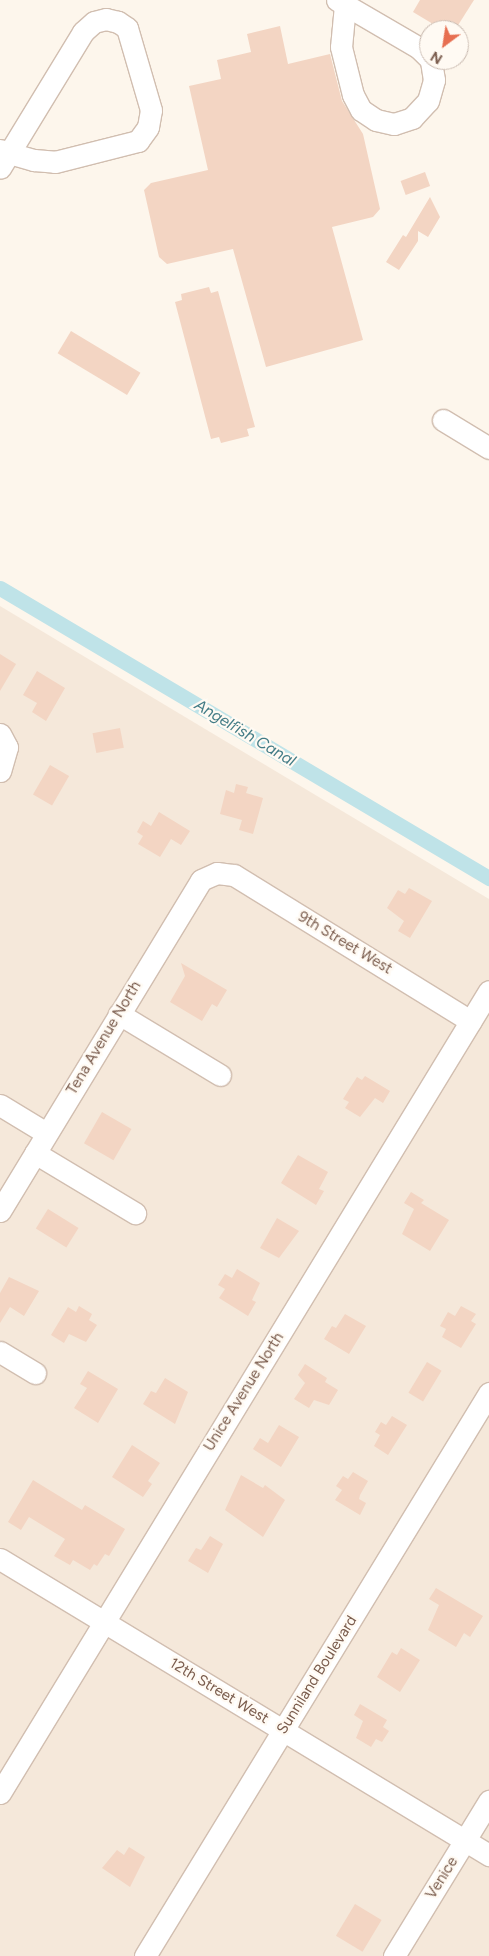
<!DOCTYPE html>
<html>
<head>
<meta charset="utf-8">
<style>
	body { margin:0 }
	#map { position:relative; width:489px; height:1956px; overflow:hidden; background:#fdf6ec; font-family:Figtree,sans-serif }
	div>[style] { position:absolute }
	.residential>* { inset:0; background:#f5e8da }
	.canal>* { height:15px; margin:-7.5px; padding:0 7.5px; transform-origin:7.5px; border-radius:7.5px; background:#bfe3e8 }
	.building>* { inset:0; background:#f3d5c3; transform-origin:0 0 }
	.roads { filter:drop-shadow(1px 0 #d1beb0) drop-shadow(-1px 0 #d1beb0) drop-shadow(0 1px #d1beb0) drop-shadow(0 -1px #d1beb0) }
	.minor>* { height:21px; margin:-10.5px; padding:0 10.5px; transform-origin:10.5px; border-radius:10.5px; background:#fff }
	span { translate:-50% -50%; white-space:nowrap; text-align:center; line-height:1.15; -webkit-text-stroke:4.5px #fffaf3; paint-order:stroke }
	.street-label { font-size:15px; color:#7a5c4d }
	.water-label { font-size:16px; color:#437c86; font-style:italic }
	.north { position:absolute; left:419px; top:20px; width:50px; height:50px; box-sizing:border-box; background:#fffaf3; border:1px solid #cabbb1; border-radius:50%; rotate:211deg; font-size:14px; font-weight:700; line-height:20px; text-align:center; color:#7a5c4d }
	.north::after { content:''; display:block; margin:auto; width:18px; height:22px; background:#e76f51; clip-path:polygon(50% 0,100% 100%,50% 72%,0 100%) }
</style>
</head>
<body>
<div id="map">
	<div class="residential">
		<i style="clip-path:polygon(0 606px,489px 899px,489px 1956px,0 1956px)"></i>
	</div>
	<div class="canal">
		<i style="left:0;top:588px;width:569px;rotate:30.67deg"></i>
	</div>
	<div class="building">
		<i style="clip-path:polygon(420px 0,474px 0,455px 30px,443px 30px,413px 12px)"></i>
		<i style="clip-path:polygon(280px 26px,288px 64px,330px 54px,342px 101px,363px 134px,380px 209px,373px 217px,332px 227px,363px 340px,266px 367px,233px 249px,167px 264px,159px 257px,144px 190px,151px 183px,208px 170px,189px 86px,221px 79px,217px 60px,251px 52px,247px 34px)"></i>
		<i style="left:425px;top:172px;width:15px;height:26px;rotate:70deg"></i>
		<i style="clip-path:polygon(430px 197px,440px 217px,428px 237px,418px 231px,418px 241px,399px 270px,386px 262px,403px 235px,406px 237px)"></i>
		<i style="clip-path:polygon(209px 287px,211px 293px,218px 291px,255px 427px,247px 429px,249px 436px,221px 443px,219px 437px,211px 439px,175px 302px,182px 300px,181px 294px)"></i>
		<i style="left:71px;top:331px;width:81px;height:26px;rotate:31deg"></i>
		<i style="clip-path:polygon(0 654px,16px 664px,0 691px)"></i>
		<i style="clip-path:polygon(37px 671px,65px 688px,46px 721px,32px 712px,37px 703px,23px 695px)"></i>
		<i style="left:120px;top:728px;width:20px;height:28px;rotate:79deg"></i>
		<i style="left:50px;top:765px;width:22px;height:34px;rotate:30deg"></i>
		<i style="clip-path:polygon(236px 784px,248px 787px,246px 793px,263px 798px,253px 834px,239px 830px,242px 820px,220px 814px,226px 790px,234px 793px)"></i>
		<i style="clip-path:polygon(159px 812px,190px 831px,181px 845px,171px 839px,160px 857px,138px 844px,143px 836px,137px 832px,143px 821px,151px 826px)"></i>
		<i style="clip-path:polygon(409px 888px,432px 901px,410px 938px,398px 931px,404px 921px,387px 908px,398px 890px,405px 894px)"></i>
		<i style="clip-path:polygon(181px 963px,227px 990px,217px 1007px,212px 1004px,202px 1021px,170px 1002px,185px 976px)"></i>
		<i style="clip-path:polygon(365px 1076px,390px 1091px,383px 1103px,375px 1098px,360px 1117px,345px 1108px,349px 1102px,343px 1099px,357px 1077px,362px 1080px)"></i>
		<i style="left:102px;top:1112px;width:34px;height:36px;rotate:30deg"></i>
		<i style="clip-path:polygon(298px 1155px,328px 1172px,319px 1189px,324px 1191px,316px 1205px,281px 1183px)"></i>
		<i style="clip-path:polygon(411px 1192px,424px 1200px,421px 1203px,449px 1220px,430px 1251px,402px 1234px,414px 1209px,404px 1203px)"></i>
		<i style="left:48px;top:1209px;width:36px;height:23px;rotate:32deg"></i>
		<i style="clip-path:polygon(277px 1218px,299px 1231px,279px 1258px,260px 1248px)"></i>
		<i style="clip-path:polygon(237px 1269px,260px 1283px,252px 1300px,256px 1302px,248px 1316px,219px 1298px,225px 1289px,218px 1285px,225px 1274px,232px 1278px)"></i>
		<i style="clip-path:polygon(9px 1277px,39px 1291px,24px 1316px,10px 1307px,0 1323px,0 1293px)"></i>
		<i style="clip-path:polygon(79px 1306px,92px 1314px,89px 1320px,97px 1325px,86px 1342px,69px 1334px,64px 1343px,51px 1335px,68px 1307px,76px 1312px)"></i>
		<i style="clip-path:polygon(461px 1306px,476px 1314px,471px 1321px,476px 1324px,461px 1348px,442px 1337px,446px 1329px,440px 1326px,448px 1312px,455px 1316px)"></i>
		<i style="clip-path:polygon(345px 1314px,366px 1326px,349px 1354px,324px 1339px,332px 1326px,336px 1328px)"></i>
		<i style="left:427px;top:1362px;width:17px;height:36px;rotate:31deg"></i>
		<i style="clip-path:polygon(305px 1364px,327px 1378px,325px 1382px,338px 1390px,329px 1405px,314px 1400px,309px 1408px,294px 1399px,305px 1383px,298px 1375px)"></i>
		<i style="clip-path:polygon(88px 1371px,118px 1389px,98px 1423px,74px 1408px,87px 1388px,80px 1384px)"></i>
		<i style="clip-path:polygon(165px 1378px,188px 1392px,175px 1424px,143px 1404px,151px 1391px,156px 1393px)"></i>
		<i style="clip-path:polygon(392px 1416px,407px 1425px,388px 1455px,374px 1446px,380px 1435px,375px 1432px,381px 1422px,386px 1425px)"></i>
		<i style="clip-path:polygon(279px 1425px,299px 1437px,281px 1467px,253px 1449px,260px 1438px,268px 1443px)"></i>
		<i style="clip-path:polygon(132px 1445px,160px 1463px,148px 1481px,152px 1484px,143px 1497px,112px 1477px)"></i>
		<i style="clip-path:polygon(353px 1472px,368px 1481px,360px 1495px,359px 1499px,366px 1503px,360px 1515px,335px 1500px,342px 1490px,336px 1486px,343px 1476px,348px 1479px)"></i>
		<i style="clip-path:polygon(241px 1475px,263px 1488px,265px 1485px,285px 1500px,263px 1537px,225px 1510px)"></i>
		<i style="clip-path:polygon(33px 1480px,82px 1510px,85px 1505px,125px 1529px,109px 1556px,105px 1554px,97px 1566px,94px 1564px,90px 1570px,73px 1560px,70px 1565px,54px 1556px,65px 1539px,29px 1517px,21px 1530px,8px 1522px)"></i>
		<i style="clip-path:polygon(210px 1536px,223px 1544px,208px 1573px,188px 1561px,196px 1548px,201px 1550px)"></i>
		<i style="clip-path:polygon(436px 1588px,483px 1616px,470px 1637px,464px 1633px,456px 1647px,428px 1630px,439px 1605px,429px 1599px)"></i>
		<i style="clip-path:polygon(401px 1648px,420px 1660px,400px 1692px,377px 1677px,392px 1652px,397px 1655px)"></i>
		<i style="clip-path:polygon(360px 1704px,387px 1720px,383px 1727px,389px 1731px,382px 1742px,376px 1739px,371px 1747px,356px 1738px,363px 1721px,354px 1715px)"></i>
		<i style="clip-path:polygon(129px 1847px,145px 1857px,130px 1887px,102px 1868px,117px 1850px,124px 1855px)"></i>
		<i style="left:355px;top:1904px;width:31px;height:37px;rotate:31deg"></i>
	</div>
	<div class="roads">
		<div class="minor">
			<i style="left:337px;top:0;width:95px;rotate:30.3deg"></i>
			<i style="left:419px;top:48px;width:14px;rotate:45deg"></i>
			<i style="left:345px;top:5px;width:42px;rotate:95.4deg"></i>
			<i style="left:341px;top:47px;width:49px;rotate:76deg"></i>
			<i style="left:353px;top:95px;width:17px;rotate:62deg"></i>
			<i style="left:361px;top:110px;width:18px;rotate:34deg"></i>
			<i style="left:376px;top:120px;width:18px;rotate:13deg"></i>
			<i style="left:394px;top:124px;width:19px;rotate:-18deg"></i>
			<i style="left:412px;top:118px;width:23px;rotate:-47deg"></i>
			<i style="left:428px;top:101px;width:22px;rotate:-74deg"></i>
			<i style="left:434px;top:80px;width:20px;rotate:-99deg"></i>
			<i style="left:0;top:150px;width:1px;rotate:45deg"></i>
			<i style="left:1px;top:151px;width:8px;rotate:14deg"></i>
			<i style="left:9px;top:153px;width:26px;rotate:16deg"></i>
			<i style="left:34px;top:160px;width:21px;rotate:5deg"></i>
			<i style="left:55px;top:162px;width:86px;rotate:-14.2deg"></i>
			<i style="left:138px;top:141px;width:17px;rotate:-54deg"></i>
			<i style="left:148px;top:127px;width:17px;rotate:-80deg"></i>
			<i style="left:151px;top:110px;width:85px;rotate:-106.3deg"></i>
			<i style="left:127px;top:28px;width:11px;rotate:-146deg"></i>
			<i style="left:118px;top:22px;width:12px;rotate:-166deg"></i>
			<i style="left:106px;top:19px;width:12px;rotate:166deg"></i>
			<i style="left:94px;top:22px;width:15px;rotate:138deg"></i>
			<i style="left:83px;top:32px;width:142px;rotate:121.4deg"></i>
			<i style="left:9px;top:153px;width:17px;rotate:121deg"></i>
			<i style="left:443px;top:420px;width:54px;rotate:31.3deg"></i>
			<i style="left:0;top:734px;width:15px;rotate:62deg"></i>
			<i style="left:7px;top:747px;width:25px;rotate:106deg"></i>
			<i style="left:119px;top:1014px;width:118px;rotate:31.1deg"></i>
			<i style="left:0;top:1105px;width:54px;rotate:31.3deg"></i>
			<i style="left:35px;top:1153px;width:117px;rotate:31deg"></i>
			<i style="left:0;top:1211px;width:387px;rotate:-58.7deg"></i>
			<i style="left:201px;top:880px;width:17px;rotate:-24deg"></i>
			<i style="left:217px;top:873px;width:17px;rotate:7deg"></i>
			<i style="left:234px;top:875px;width:278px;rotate:31.7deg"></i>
			<i style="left:0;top:1352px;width:41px;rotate:31deg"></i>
			<i style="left:0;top:1559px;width:572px;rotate:31.19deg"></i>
			<i style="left:0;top:1793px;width:939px;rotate:-58.63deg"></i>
			<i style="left:145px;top:1956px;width:660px;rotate:-58.57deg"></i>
			<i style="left:394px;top:1956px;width:182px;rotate:-58.5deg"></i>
		</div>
	</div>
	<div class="street-label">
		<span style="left:345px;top:943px;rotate:31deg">9th Street West</span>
		<span style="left:104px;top:1038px;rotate:-59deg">Tena Avenue North</span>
		<span style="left:244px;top:1392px;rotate:-58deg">Unice Avenue North</span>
		<span style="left:317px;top:1675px;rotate:-58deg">Sunniland Boulevard</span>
		<span style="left:219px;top:1691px;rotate:31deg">12th Street West</span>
		<span style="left:442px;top:1878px;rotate:-58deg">Venice</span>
	</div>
	<div class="water-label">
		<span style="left:245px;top:733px;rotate:31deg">Angelfish Canal</span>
	</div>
	<div class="north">N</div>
</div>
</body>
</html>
